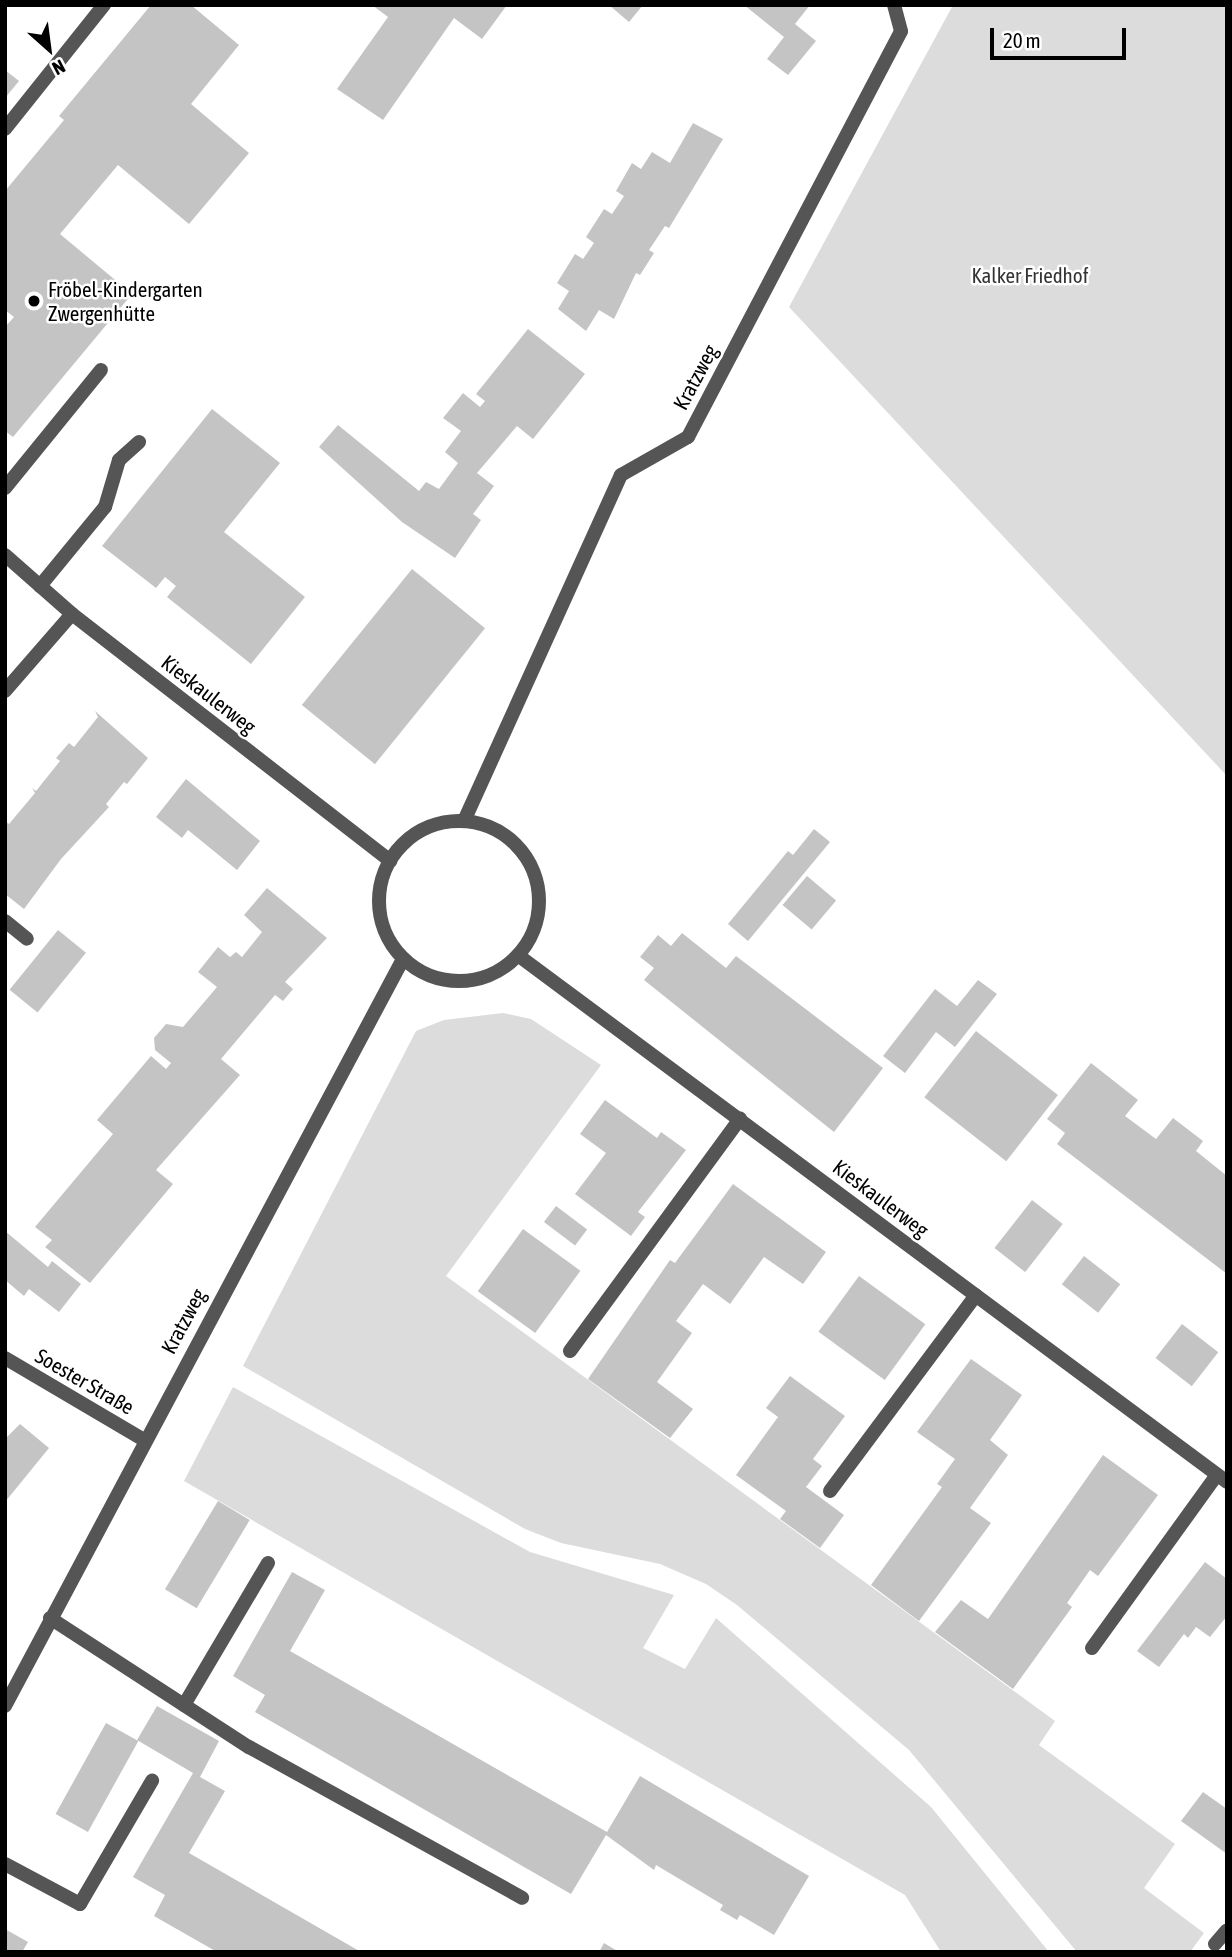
<!DOCTYPE html>
<html>
<head>
<meta charset="utf-8">
<style>
	body { margin:0 }
	#map { position:relative; width:1232px; height:1957px; overflow:hidden; background:#fff; font-family:"Asap Condensed",sans-serif }
	div>[style] { position:absolute }
	.green>* { inset:0; background:#dcdcdc }
	.building>* { inset:0; background:#c4c4c4; transform-origin:0 0 }
	.service>* { height:14px; margin:-7px; padding:0 7px; transform-origin:7px; border-radius:7px; background:#555 }
	.minor>* { height:14px; margin:-7px; padding:0 7px; transform-origin:7px; border-radius:7px; background:#555 }
	.tertiary>* { height:14px; margin:-7px; padding:0 7px; transform-origin:7px; border-radius:7px; background:#555 }
	.tertiary>.ring { margin:-7px; padding:0; box-sizing:content-box; background:none; border:14px solid #555; border-radius:50% }
	.dots>* { width:19px; height:19px; translate:-50% -50%; box-sizing:border-box; border:4px solid #fff; border-radius:50% }
	span { translate:-50% -50%; white-space:nowrap; text-align:center; line-height:1.15; -webkit-text-stroke:5px #fff; paint-order:stroke }
	.park-label { font-size:21px; color:#333 }
	.poi-label { font-size:21px; color:#000 }
	.left { translate:0 -50%; text-align:left }
	.street-label { font-size:21px; color:#000 }
	.frame { position:absolute; inset:0; border:7px solid #000; pointer-events:none }
	.north { position:absolute; left:14px; top:14px; width:70px; height:70px; -webkit-text-stroke:5px #fff; paint-order:stroke; rotate:152deg; font-size:19px; font-weight:700; line-height:28px; text-align:center; color:#000 }
	.north::after { content:''; display:block; margin:auto; width:24px; height:32px; background:#000; clip-path:polygon(50% 0,100% 100%,50% 72%,0 100%) }
	.scale { position:absolute; left:990px; top:28px; width:136px; height:32px; box-sizing:border-box; border:4px solid #000; border-top:0; padding-left:9px; font-size:21px; line-height:24px; white-space:nowrap; color:#000; -webkit-text-stroke:5px #fff; paint-order:stroke }
</style>
</head>
<body>
<div id="map">
	<div class="green">
		<i style="clip-path:polygon(953px 5px,1227px 5px,1227px 776px,789px 307px)"></i>
		<i style="clip-path:polygon(503px 1013px,531px 1019px,601px 1065px,446px 1276px,1055px 1721px,1039px 1745px,1175px 1844px,1144px 1888px,1204px 1933px,1190px 1952px,1077px 1952px,909px 1750px,737px 1605px,706px 1584px,660px 1564px,561px 1543px,525px 1529px,243px 1366px,416px 1031px,444px 1020px)"></i>
		<i style="clip-path:polygon(233px 1387px,530px 1552px,674px 1595px,643px 1648px,685px 1669px,716px 1618px,931px 1807px,1049px 1952px,941px 1952px,905px 1895px,184px 1481px)"></i>
	</div>
	<div class="building">
		<i style="clip-path:polygon(151px 5px,191px 5px,239px 45px,191px 104px,249px 153px,189px 224px,118px 165px,60px 234px,132px 294px,13px 437px,5px 431px,5px 327px,14px 317px,5px 310px,5px 191px,64px 120px,59px 116px)"></i>
		<i style="clip-path:polygon(372px 5px,507px 5px,482px 39px,454px 18px,383px 120px,337px 89px,388px 17px)"></i>
		<i style="clip-path:polygon(609px 5px,643px 5px,629px 22px)"></i>
		<i style="clip-path:polygon(744px 5px,810px 5px,795px 24px,816px 41px,788px 75px,767px 59px,784px 37px)"></i>
		<i style="clip-path:polygon(5px 70px,19px 81px,5px 98px)"></i>
		<i style="clip-path:polygon(693px 123px,723px 139px,669px 228px,665px 226px,649px 250px,654px 253px,640px 275px,636px 273px,614px 319px,599px 310px,586px 331px,558px 309px,569px 291px,557px 283px,575px 254px,583px 259px,594px 243px,586px 237px,604px 209px,612px 214px,624px 196px,616px 191px,632px 163px,641px 169px,652px 152px,670px 163px)"></i>
		<i style="clip-path:polygon(528px 329px,585px 374px,533px 439px,517px 426px,477px 473px,494px 486px,473px 514px,481px 520px,455px 558px,402px 522px,319px 447px,338px 425px,419px 491px,426px 482px,439px 489px,458px 463px,445px 452px,461px 431px,443px 418px,463px 393px,480px 407px,485px 401px,476px 394px)"></i>
		<i style="clip-path:polygon(212px 409px,280px 463px,224px 532px,305px 597px,251px 664px,167px 597px,176px 586px,165px 577px,156px 588px,102px 546px)"></i>
		<i style="left:412px;top:569px;width:94px;height:175px;rotate:39deg"></i>
		<i style="clip-path:polygon(95px 711px,148px 758px,127px 784px,124px 782px,106px 804px,109px 807px,61px 859px,24px 909px,5px 894px,5px 821px,9px 824px,35px 793px,32px 788px,36px 791px,60px 761px,56px 758px,69px 743px,74px 747px,98px 717px)"></i>
		<i style="clip-path:polygon(186px 779px,260px 841px,237px 870px,188px 830px,182px 838px,156px 817px)"></i>
		<i style="clip-path:polygon(814px 829px,830px 842px,748px 941px,728px 924px,788px 851px,793px 855px)"></i>
		<i style="left:807px;top:876px;width:38px;height:38px;rotate:40deg"></i>
		<i style="clip-path:polygon(267px 888px,327px 938px,285px 982px,293px 989px,283px 1001px,275px 995px,221px 1059px,240px 1075px,156px 1170px,173px 1184px,90px 1283px,45px 1247px,52px 1240px,35px 1227px,113px 1134px,97px 1120px,151px 1056px,166px 1069px,171px 1063px,155px 1050px,154px 1038px,166px 1024px,183px 1027px,217px 987px,198px 972px,218px 947px,230px 957px,236px 952px,242px 957px,262px 932px,244px 915px)"></i>
		<i style="left:58px;top:930px;width:36px;height:77px;rotate:39deg"></i>
		<i style="clip-path:polygon(682px 933px,726px 968px,736px 956px,883px 1068px,834px 1132px,644px 980px,654px 968px,640px 957px,658px 935px,671px 946px)"></i>
		<i style="clip-path:polygon(978px 980px,997px 994px,955px 1047px,936px 1032px,905px 1073px,883px 1056px,935px 989px,957px 1006px)"></i>
		<i style="left:976px;top:1031px;width:104px;height:84px;rotate:38deg"></i>
		<i style="clip-path:polygon(1091px 1063px,1138px 1100px,1125px 1116px,1156px 1139px,1173px 1118px,1203px 1141px,1196px 1151px,1227px 1176px,1227px 1274px,1057px 1144px,1065px 1133px,1047px 1119px)"></i>
		<i style="clip-path:polygon(605px 1100px,657px 1138px,661px 1132px,686px 1150px,638px 1212px,645px 1217px,631px 1236px,575px 1194px,606px 1153px,580px 1134px)"></i>
		<i style="clip-path:polygon(733px 1184px,826px 1252px,803px 1284px,764px 1257px,730px 1304px,703px 1284px,676px 1321px,692px 1333px,657px 1382px,693px 1409px,670px 1438px,588px 1379px,670px 1260px,675px 1263px)"></i>
		<i style="left:1032px;top:1200px;width:39px;height:61px;rotate:38deg"></i>
		<i style="left:556px;top:1206px;width:39px;height:20px;rotate:37deg"></i>
		<i style="left:523px;top:1229px;width:71px;height:77px;rotate:36deg"></i>
		<i style="clip-path:polygon(5px 1231px,48px 1267px,52px 1261px,81px 1284px,59px 1312px,29px 1289px,24px 1296px,5px 1280px)"></i>
		<i style="left:1084px;top:1256px;width:46px;height:36px;rotate:38deg"></i>
		<i style="left:859px;top:1276px;width:82px;height:69px;rotate:36deg"></i>
		<i style="left:1182px;top:1324px;width:46px;height:43px;rotate:38deg"></i>
		<i style="clip-path:polygon(971px 1359px,1022px 1395px,990px 1440px,1008px 1455px,970px 1508px,991px 1523px,919px 1621px,871px 1585px,942px 1487px,937px 1484px,955px 1459px,917px 1432px)"></i>
		<i style="clip-path:polygon(790px 1376px,845px 1416px,813px 1459px,822px 1466px,806px 1487px,844px 1515px,820px 1548px,780px 1519px,786px 1511px,736px 1475px,778px 1417px,766px 1408px)"></i>
		<i style="clip-path:polygon(20px 1424px,49px 1448px,5px 1502px,5px 1439px)"></i>
		<i style="clip-path:polygon(1103px 1455px,1158px 1495px,1098px 1576px,1090px 1570px,1067px 1603px,1072px 1607px,1013px 1689px,935px 1632px,961px 1600px,988px 1619px)"></i>
		<i style="left:218px;top:1501px;width:37px;height:103px;rotate:31deg"></i>
		<i style="clip-path:polygon(1205px 1562px,1227px 1579px,1227px 1616px,1210px 1637px,1196px 1627px,1188px 1638px,1184px 1634px,1159px 1667px,1137px 1651px)"></i>
		<i style="clip-path:polygon(292px 1572px,325px 1590px,290px 1651px,607px 1832px,640px 1776px,809px 1876px,774px 1935px,740px 1915px,737px 1920px,720px 1910px,723px 1905px,656px 1865px,654px 1870px,606px 1835px,571px 1894px,255px 1712px,265px 1695px,233px 1676px)"></i>
		<i style="clip-path:polygon(157px 1706px,219px 1741px,200px 1777px,225px 1791px,189px 1853px,361px 1952px,217px 1952px,154px 1916px,165px 1895px,133px 1877px,193px 1773px,137px 1740px)"></i>
		<i style="left:106px;top:1723px;width:37px;height:104px;rotate:29deg"></i>
		<i style="clip-path:polygon(1203px 1792px,1227px 1809px,1227px 1854px,1181px 1821px)"></i>
		<i style="clip-path:polygon(5px 1929px,28px 1942px,22px 1952px,5px 1952px)"></i>
		<i style="clip-path:polygon(604px 1943px,619px 1952px,599px 1952px)"></i>
	</div>
	<div class="service">
		<i style="left:5px;top:129px;width:159px;rotate:-51.4deg"></i>
		<i style="left:5px;top:488px;width:152px;rotate:-50.9deg"></i>
		<i style="left:40px;top:586px;width:102px;rotate:-50.6deg"></i>
		<i style="left:105px;top:507px;width:49px;rotate:-73.4deg"></i>
		<i style="left:119px;top:460px;width:27px;rotate:-42deg"></i>
		<i style="left:5px;top:691px;width:102px;rotate:-49deg"></i>
		<i style="left:5px;top:921px;width:28px;rotate:39deg"></i>
		<i style="left:570px;top:1351px;width:288px;rotate:-53.8deg"></i>
		<i style="left:830px;top:1491px;width:244px;rotate:-53.3deg"></i>
		<i style="left:50px;top:1618px;width:237px;rotate:33deg"></i>
		<i style="left:249px;top:1747px;width:312px;rotate:28.9deg"></i>
		<i style="left:1092px;top:1648px;width:213px;rotate:-54.2deg"></i>
		<i style="left:184px;top:1705px;width:165px;rotate:-59.4deg"></i>
		<i style="left:5px;top:1864px;width:85px;rotate:28.1deg"></i>
		<i style="left:80px;top:1904px;width:143px;rotate:-59.7deg"></i>
		<i style="left:1215px;top:1944px;width:18px;rotate:-49deg"></i>
	</div>
	<div class="minor">
		<i style="left:464px;top:821px;width:380px;rotate:-65.6deg"></i>
		<i style="left:621px;top:475px;width:77px;rotate:-29.6deg"></i>
		<i style="left:688px;top:437px;width:458px;rotate:-62.3deg"></i>
		<i style="left:901px;top:31px;width:27px;rotate:-105deg"></i>
		<i style="left:519px;top:956px;width:882px;rotate:36.61deg"></i>
		<i style="left:5px;top:1358px;width:161px;rotate:30.5deg"></i>
	</div>
	<div class="tertiary">
		<i style="left:5px;top:555px;width:89px;rotate:41.4deg"></i>
		<i style="left:72px;top:614px;width:403px;rotate:37.8deg"></i>
		<i class="ring" style="left:379px;top:821px;width:146px;height:146px"></i>
		<i style="left:5px;top:1706px;width:846px;rotate:-61.95deg"></i>
	</div>
	<div class="dots">
		<i style="left:34px;top:301px;background:#000"></i>
	</div>
	<div class="park-label">
		<span style="left:1030px;top:275px">Kalker Friedhof</span>
	</div>
	<div class="poi-label">
		<span class="left" style="left:48px;top:301px">Fröbel-Kindergarten<br>Zwergenhütte</span>
	</div>
	<div class="street-label">
		<span style="left:695px;top:377px;rotate:-62deg">Kratzweg</span>
		<span style="left:209px;top:694px;rotate:38deg">Kieskaulerweg</span>
		<span style="left:881px;top:1198px;rotate:37deg">Kieskaulerweg</span>
		<span style="left:183px;top:1321px;rotate:-62deg">Kratzweg</span>
		<span style="left:85px;top:1381px;rotate:30deg">Soester Straße</span>
	</div>
	<div class="frame"></div>
	<div class="north">N</div>
	<div class="scale">20 m</div>
</div>
</body>
</html>
